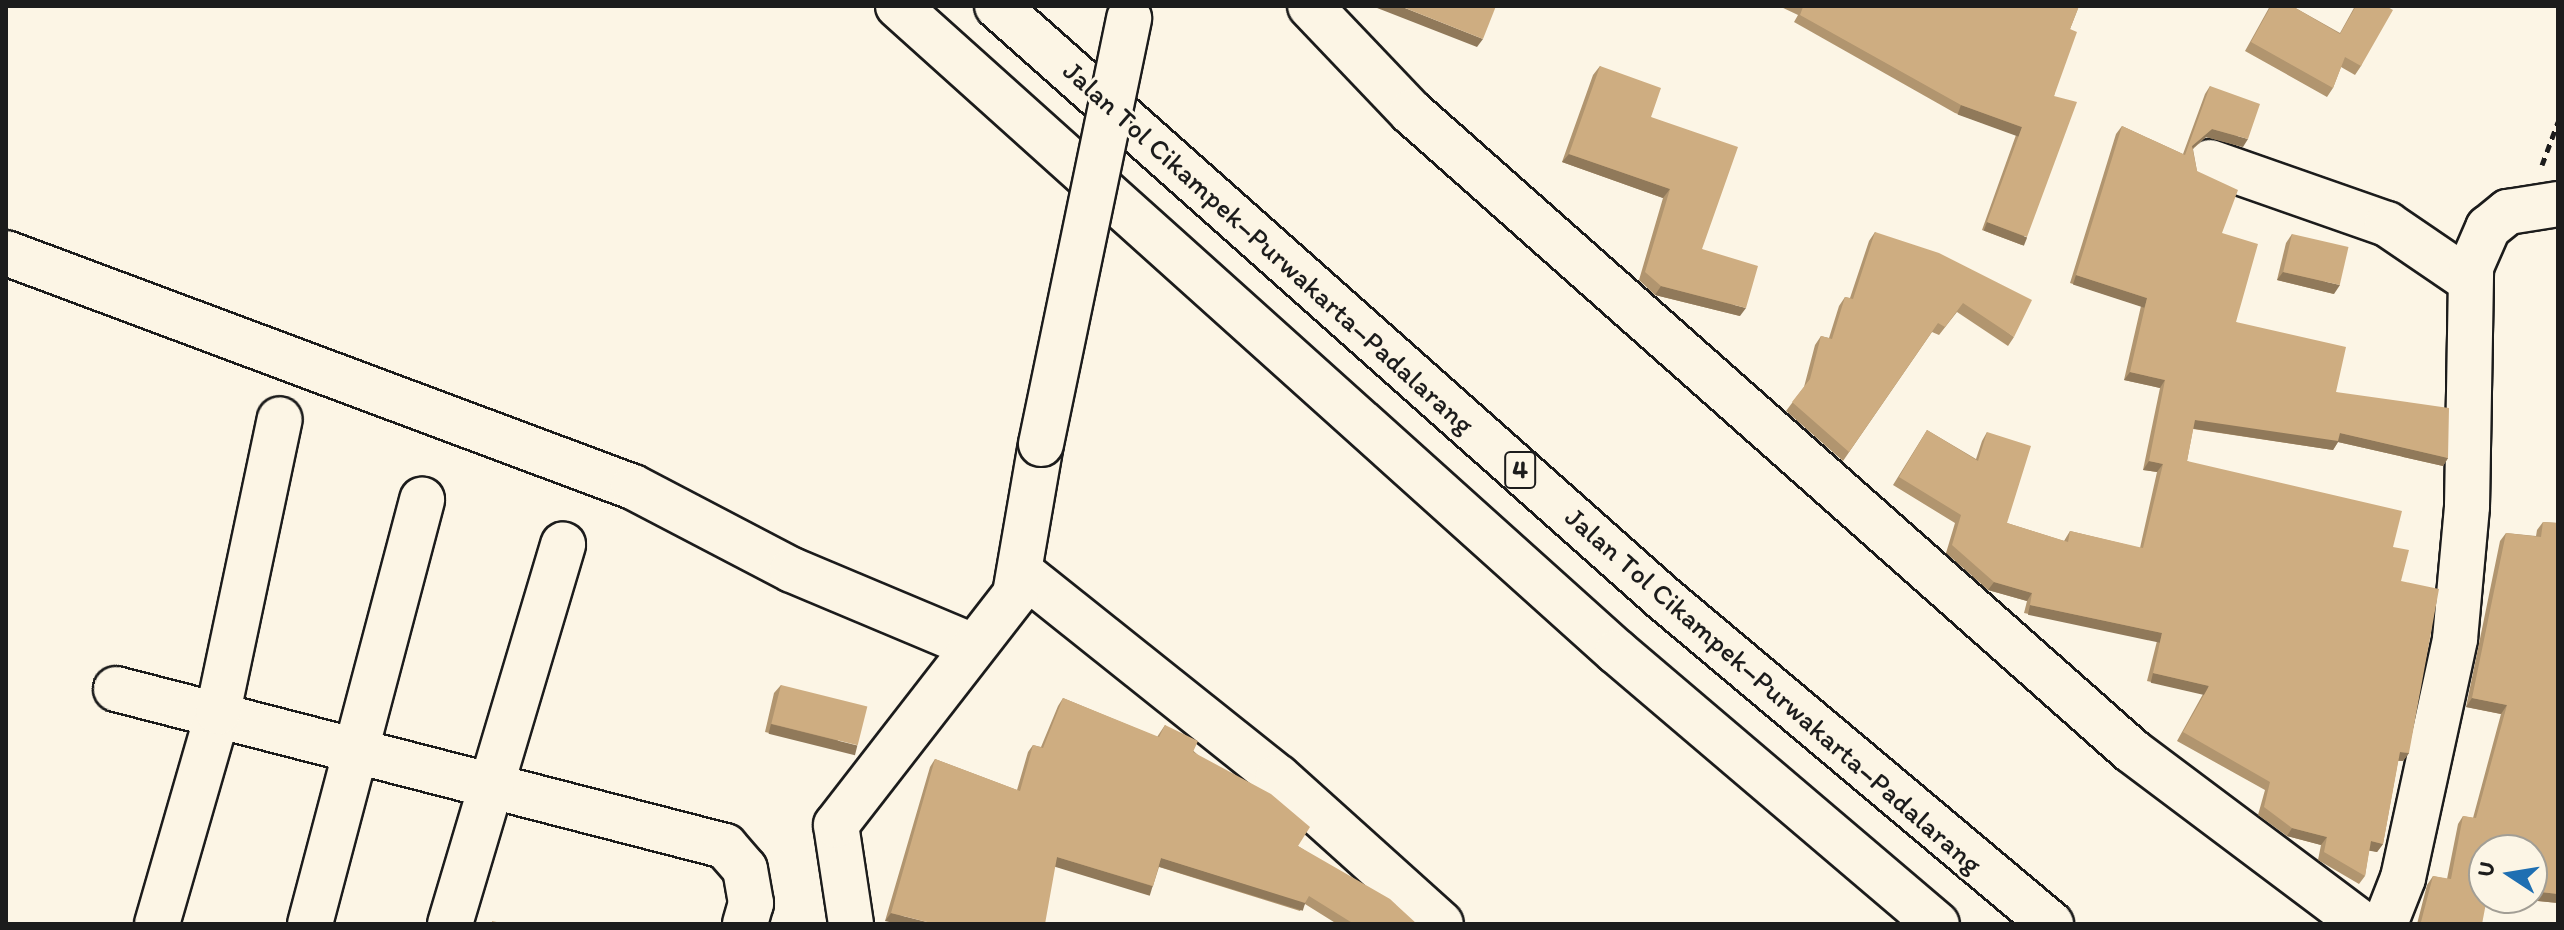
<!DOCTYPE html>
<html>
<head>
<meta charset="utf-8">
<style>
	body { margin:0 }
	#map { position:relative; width:2564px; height:930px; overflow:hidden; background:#fcf5e5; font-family:Itim,sans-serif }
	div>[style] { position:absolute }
	.path>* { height:5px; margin-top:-2.5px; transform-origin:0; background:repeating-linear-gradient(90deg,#1c1c1c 0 8px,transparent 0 14px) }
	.roads { filter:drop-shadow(2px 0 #1c1c1c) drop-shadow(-2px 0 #1c1c1c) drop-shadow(0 2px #1c1c1c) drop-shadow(0 -2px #1c1c1c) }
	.minor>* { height:44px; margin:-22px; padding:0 22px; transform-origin:22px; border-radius:22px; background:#fcf5e5 }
	.highway>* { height:44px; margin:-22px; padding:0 22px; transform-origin:22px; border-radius:22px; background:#fcf5e5 }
	.bridges { filter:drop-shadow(2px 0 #1c1c1c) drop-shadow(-2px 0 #1c1c1c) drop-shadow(0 2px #1c1c1c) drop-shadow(0 -2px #1c1c1c) }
	.minor-bridge>* { height:44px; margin:-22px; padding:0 22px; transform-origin:22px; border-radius:22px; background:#fcf5e5 }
	.wall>* { inset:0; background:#b1956f }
	.shaded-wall>* { inset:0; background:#90795a; transform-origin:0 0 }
	.building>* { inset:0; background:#cead81; transform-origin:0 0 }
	span { translate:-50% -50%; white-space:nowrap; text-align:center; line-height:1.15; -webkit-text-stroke:6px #fcf5e5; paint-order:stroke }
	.shield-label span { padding:2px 6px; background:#fcf5e5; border:2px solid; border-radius:6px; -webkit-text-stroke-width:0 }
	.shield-label { font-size:26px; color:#1c1c1c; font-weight:700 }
	.street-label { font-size:28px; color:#1c1c1c }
	.frame { position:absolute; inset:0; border:8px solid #1c1c1c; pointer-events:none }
	.north { position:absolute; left:2468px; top:834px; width:80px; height:80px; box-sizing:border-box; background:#fcf5e5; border:2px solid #a29e95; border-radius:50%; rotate:282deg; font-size:22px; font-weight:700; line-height:32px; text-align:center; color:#1c1c1c }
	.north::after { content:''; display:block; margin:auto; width:28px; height:36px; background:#1f6fb2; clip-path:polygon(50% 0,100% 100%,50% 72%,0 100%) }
</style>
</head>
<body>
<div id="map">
	<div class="path">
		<i style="left:2542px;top:165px;width:46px;rotate:-69.6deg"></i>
	</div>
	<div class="roads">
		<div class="minor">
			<i style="left:1310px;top:6px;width:146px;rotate:46.4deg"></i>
			<i style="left:1411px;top:112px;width:963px;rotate:41.55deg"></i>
			<i style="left:2132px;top:751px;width:288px;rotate:36.9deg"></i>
			<i style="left:2210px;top:162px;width:188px;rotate:19.3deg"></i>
			<i style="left:2387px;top:224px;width:99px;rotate:34.3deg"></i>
			<i style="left:6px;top:253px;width:669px;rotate:20.47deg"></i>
			<i style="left:633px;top:487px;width:179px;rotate:27.6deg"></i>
			<i style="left:792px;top:570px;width:193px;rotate:22.8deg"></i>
			<i style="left:1022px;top:573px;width:327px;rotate:38.6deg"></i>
			<i style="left:1278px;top:777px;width:219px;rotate:42deg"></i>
			<i style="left:116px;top:689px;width:629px;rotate:14.46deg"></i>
			<i style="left:725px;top:846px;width:30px;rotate:49deg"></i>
			<i style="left:745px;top:869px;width:35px;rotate:80deg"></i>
			<i style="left:751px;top:903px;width:22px;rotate:106deg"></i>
			<i style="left:157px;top:924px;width:221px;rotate:-73.9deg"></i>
			<i style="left:218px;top:712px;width:299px;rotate:-78.1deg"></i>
			<i style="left:310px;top:924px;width:439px;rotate:-75.2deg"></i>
			<i style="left:450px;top:924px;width:396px;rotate:-73.4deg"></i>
			<i style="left:851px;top:924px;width:100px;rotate:-98.6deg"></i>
			<i style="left:836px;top:825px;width:292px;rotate:-52.2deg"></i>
			<i style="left:1015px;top:594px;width:152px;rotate:-80.2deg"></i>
			<i style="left:2385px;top:924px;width:49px;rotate:-68.6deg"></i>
			<i style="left:2403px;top:878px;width:245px;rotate:-77.7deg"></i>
			<i style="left:2455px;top:639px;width:134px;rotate:-84.8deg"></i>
			<i style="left:2467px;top:506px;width:239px;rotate:-89deg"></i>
			<i style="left:2471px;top:267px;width:43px;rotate:-66.4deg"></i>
			<i style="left:2488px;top:228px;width:26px;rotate:-39deg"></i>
			<i style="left:2508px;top:212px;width:51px;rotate:-9.1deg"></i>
		</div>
		<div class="highway">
			<i style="left:898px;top:6px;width:967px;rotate:41.94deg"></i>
			<i style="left:1617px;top:652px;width:420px;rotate:40.4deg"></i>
			<i style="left:997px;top:6px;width:891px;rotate:41.63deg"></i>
			<i style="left:1663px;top:598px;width:507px;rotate:40.04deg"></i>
		</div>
	</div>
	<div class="bridges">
		<div class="minor-bridge">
			<i style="left:1041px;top:444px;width:435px;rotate:-78.3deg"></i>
		</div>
	</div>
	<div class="wall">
		<i style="clip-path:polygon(1779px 6px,2079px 6px,2070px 29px,2054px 96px,2022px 245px,1982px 230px,2016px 135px,1955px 113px,1794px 22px,1798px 15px)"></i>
		<i style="clip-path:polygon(2270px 6px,2292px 6px,2340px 33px,2355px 6px,2386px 6px,2361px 66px,2355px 75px,2341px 67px,2333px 88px,2327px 97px,2245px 51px)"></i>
		<i style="clip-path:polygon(1600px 66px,1651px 117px,1702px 249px,1740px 316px,1655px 295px,1639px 280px,1663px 198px,1562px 162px,1593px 75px)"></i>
		<i style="clip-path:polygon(2210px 86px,2243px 147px,2206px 137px,2193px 149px,2197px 171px,2222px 233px,2236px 322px,2336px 392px,2448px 458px,2443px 466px,2338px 442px,2333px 450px,2193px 429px,2187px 461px,2393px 547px,2401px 581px,2409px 753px,2403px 761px,2398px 761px,2383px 844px,2377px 852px,2369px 850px,2365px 876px,2359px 884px,2318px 860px,2321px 845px,2287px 836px,2258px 815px,2265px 790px,2177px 741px,2203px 694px,2147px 681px,2157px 641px,2024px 613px,2027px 601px,1988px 590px,1946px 553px,1955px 523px,1893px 485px,1927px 430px,1976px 459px,1982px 441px,1987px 432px,2007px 523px,2064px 541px,2070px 531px,2140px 548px,2157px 472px,2143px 470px,2160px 388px,2124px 380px,2141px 306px,2070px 283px,2116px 134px,2122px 126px,2183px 154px,2205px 94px)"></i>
		<i style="clip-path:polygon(1875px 232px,2014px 337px,2008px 346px,1957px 312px,1939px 335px,1932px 332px,1843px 461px,1786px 411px,1804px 387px,1815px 345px,1821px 336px,1829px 338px,1839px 306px,1845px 297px,1850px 298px,1869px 241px)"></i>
		<i style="clip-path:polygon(2292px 234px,2334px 294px,2277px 280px,2286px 243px)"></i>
		<i style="clip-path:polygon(2543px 522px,2558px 523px,2558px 903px,2508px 898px,2532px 898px,2484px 850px,2482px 924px,2417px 924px,2427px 885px,2433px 876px,2447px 879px,2458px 824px,2463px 816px,2473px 818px,2501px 714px,2466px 707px,2500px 541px,2506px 533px,2536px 536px,2537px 530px)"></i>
		<i style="clip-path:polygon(781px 685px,851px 753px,765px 732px,774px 693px)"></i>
		<i style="clip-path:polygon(1063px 698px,1157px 737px,1165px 725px,1298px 846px,1417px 924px,1337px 924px,1305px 904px,1300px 911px,1159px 867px,1153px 886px,1148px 894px,1055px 866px,885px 921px,930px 767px,935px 759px,1017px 790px,1028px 752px,1033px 745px,1041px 747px,1058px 706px)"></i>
	</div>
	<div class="shaded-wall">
		<i style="clip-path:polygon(1372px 6px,1400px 6px,1483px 39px,1477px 47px)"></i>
		<i style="left:1961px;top:105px;width:65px;height:10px;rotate:20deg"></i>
		<i style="clip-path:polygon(2212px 129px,2248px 139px,2243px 147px,2206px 137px,2186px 154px,2192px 146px)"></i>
		<i style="clip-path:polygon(1569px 154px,1670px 189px,1663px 198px,1562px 162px)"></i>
		<i style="left:1987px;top:222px;width:43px;height:9px;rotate:21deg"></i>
		<i style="clip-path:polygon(2283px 272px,2340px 285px,2334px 294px,2277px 280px)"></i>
		<i style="left:2076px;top:275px;width:75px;height:10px;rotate:18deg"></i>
		<i style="clip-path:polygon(1661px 286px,1746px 308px,1740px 316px,1655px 295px)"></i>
		<i style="clip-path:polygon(2130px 372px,2165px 380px,2160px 388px,2124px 380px)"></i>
		<i style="clip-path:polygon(2195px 420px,2340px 433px,2448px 458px,2443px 466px,2338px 442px,2333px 450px,2189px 428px)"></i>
		<i style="clip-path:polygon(2149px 461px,2163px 464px,2157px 472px,2143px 470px)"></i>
		<i style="clip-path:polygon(1994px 582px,2032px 593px,2027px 601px,1988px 590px)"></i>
		<i style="left:2030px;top:605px;width:135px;height:10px;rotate:12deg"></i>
		<i style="left:2153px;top:673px;width:57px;height:10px;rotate:13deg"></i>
		<i style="clip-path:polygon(2472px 698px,2507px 705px,2501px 714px,2466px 707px)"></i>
		<i style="left:771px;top:724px;width:89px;height:10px;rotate:14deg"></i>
		<i style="clip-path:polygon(2400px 752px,2409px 753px,2403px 761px,2394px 760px)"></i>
		<i style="clip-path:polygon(2292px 828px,2327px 837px,2321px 845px,2287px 836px)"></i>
		<i style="clip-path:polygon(2371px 841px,2383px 844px,2377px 852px,2365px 850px)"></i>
		<i style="left:1057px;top:857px;width:100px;height:10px;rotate:17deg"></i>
		<i style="left:1161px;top:858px;width:151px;height:9px;rotate:17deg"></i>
		<i style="clip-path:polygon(2532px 891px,2558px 894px,2558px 903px,2508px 898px,2532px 898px)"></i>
		<i style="clip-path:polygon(891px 913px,935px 924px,898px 924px,885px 921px)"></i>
	</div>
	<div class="building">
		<i style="clip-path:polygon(1400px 6px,1496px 6px,1483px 39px)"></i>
		<i style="clip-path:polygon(1801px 6px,2079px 6px,2070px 29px,2077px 32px,2054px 96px,2077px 102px,2027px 237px,1987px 222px,2022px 127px,1961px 105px,1800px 15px,1803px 7px)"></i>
		<i style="clip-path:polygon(2271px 6px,2292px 6px,2340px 34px,2356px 6px,2386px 6px,2393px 10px,2361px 66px,2345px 57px,2333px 88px,2251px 42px)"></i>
		<i style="clip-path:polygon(1600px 66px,1661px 88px,1651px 117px,1738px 147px,1702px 249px,1758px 266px,1746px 308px,1661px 286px,1645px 272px,1670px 189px,1569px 154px)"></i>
		<i style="clip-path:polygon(2210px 86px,2260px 104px,2248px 139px,2212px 129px,2192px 146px,2197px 171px,2238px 190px,2222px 233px,2258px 244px,2236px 322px,2346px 347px,2336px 392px,2449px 408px,2448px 458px,2340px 433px,2338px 441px,2195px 420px,2187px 461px,2402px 511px,2393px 547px,2409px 550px,2401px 581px,2439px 589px,2409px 753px,2400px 752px,2383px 844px,2371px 841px,2365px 876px,2324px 852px,2327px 837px,2292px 828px,2264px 807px,2270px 782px,2183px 732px,2209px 686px,2153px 673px,2162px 633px,2030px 605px,2032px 593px,1994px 582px,1952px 545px,1961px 515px,1899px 477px,1927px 430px,1978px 461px,1987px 432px,2031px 446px,2007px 523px,2068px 542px,2070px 531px,2143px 548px,2163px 464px,2149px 461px,2165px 380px,2130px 372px,2147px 298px,2076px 275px,2122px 126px,2185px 155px)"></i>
		<i style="clip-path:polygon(1875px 232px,1939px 253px,2032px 300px,2014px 337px,1963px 303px,1945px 327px,1938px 323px,1849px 452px,1792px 402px,1810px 379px,1821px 336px,1832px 339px,1845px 297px,1853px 299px)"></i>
		<i style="left:2292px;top:234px;width:58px;height:39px;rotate:13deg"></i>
		<i style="clip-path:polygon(2543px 522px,2558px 523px,2558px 894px,2532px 891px,2532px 850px,2484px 850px,2484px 898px,2487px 898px,2482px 924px,2428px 924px,2421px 922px,2433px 876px,2451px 879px,2463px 816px,2476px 818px,2507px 705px,2472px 698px,2506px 533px,2541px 537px)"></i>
		<i style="left:781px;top:685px;width:89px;height:40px;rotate:14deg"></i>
		<i style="clip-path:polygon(1063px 698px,1159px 737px,1165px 725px,1198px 741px,1193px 752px,1271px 794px,1310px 827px,1298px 846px,1390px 899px,1417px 924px,1354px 924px,1309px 896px,1305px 903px,1161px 858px,1153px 886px,1057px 857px,1045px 924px,935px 924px,891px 913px,935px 759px,1020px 791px,1033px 745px,1043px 748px)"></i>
		<i style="clip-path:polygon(492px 921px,506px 924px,492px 924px)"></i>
	</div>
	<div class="shield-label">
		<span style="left:1520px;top:470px">4</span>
	</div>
	<div class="street-label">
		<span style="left:1269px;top:247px;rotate:42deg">Jalan Tol Cikampek–Purwakarta–Padalarang</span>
		<span style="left:1774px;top:690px;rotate:41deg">Jalan Tol Cikampek–Purwakarta–Padalarang</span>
	</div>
	<div class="frame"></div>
	<div class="north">U</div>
</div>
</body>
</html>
